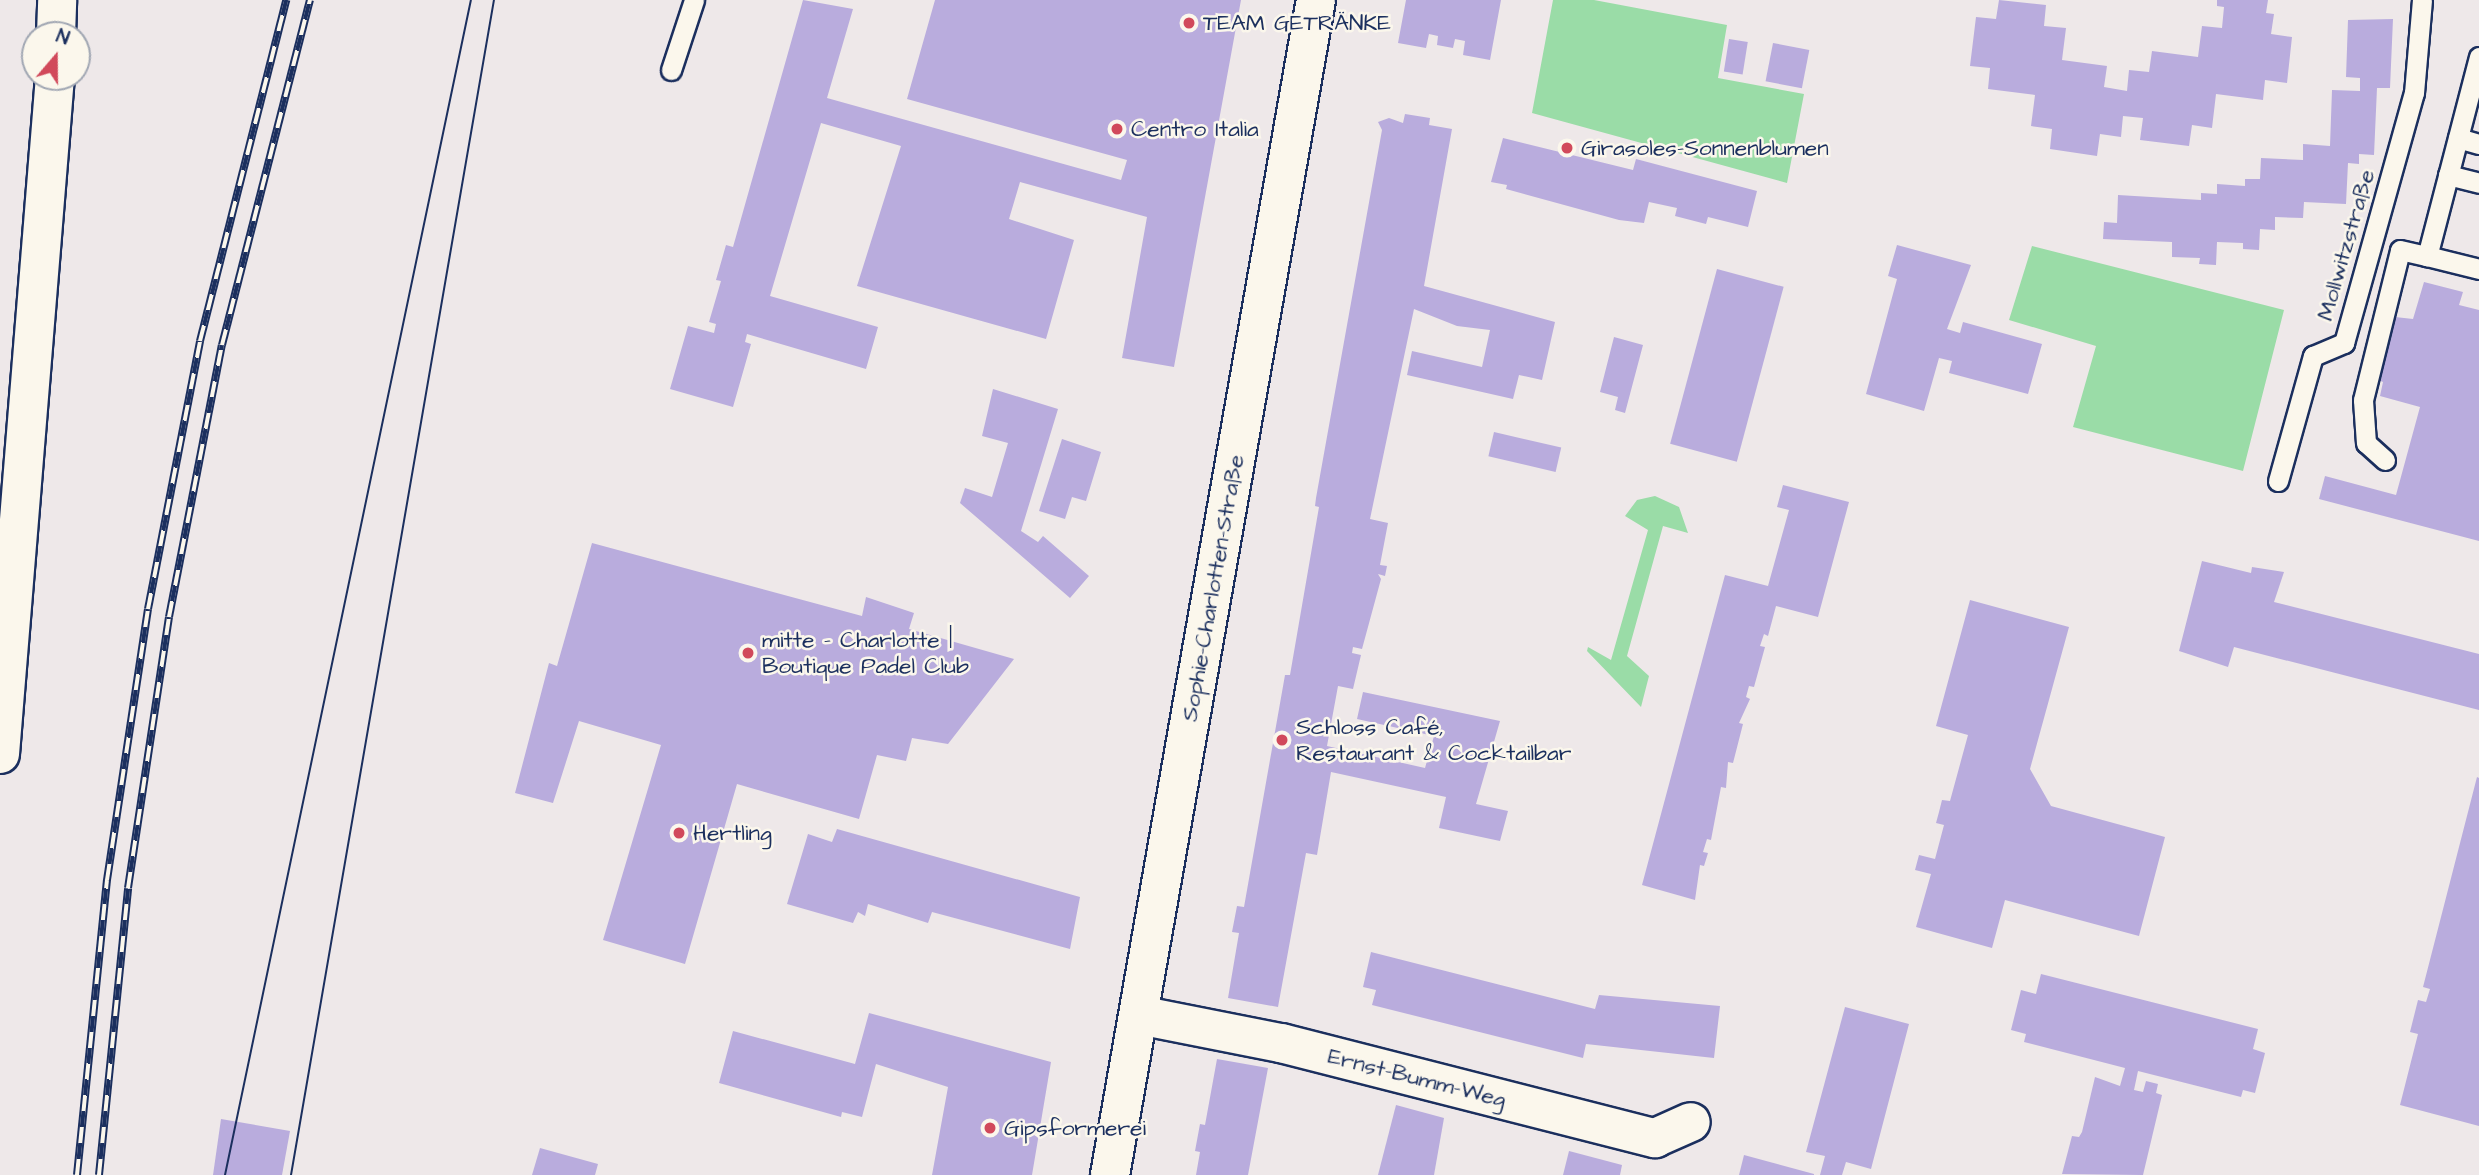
<!DOCTYPE html>
<html>
<head>
<meta charset="utf-8">
<style>
	body { margin:0 }
	#map { position:relative; width:2479px; height:1175px; overflow:hidden; background:#eee8e9; font-family:"Architects Daughter",sans-serif }
	div>[style] { position:absolute }
	.green>* { inset:0; background:#9adca7 }
	.building>* { inset:0; background:#b9acdd; transform-origin:0 0 }
	.roads { filter:drop-shadow(2px 0 #1b2f5e) drop-shadow(-2px 0 #1b2f5e) drop-shadow(0 2px #1b2f5e) drop-shadow(0 -2px #1b2f5e) }
	.service>* { height:19px; margin:-9.5px; padding:0 9.5px; transform-origin:9.5px; border-radius:9.5px; background:#fbf7ec }
	.minor>* { height:38px; margin:-19px; padding:0 19px; transform-origin:19px; border-radius:19px; background:#fbf7ec }
	.motorway>* { height:38px; margin:-19px; padding:0 19px; transform-origin:19px; border-radius:19px; background:#fbf7ec }
	.tram>* { height:2px; margin:-1px; padding:0 1px; transform-origin:1px; border-radius:1px; background:#1b2f5e }
	.rail>* { height:8px; margin-top:-4px; transform-origin:0; background:repeating-linear-gradient(90deg,#fbf7ec 0 16px,#1b2f5e 0 32px); box-sizing:border-box; border-block:2px solid #1b2f5e }
	.dots>* { width:19px; height:19px; translate:-50% -50%; box-sizing:border-box; border:4px solid #fbf7ec; border-radius:50% }
	span { translate:-50% -50%; white-space:nowrap; text-align:center; line-height:1.15; -webkit-text-stroke:5px #fbf7ec; paint-order:stroke }
	.poi-label { font-size:23px; color:#1b2f5e }
	.left { translate:0 -50%; text-align:left }
	.street-label { font-size:23px; color:#1b2f5e }
	.north { position:absolute; left:21px; top:21px; width:70px; height:70px; box-sizing:border-box; background:#fbf7ec; border:2px solid #a1a7b3; border-radius:50%; rotate:20deg; font-size:19px; font-weight:700; line-height:28px; text-align:center; color:#1b2f5e }
	.north::after { content:''; display:block; margin:auto; width:24px; height:32px; background:#d1495b; clip-path:polygon(50% 0,100% 100%,50% 72%,0 100%) }
</style>
</head>
<body>
<div id="map">
	<div class="green">
		<i style="clip-path:polygon(1553px 0,1594px 0,1727px 25px,1718px 78px,1804px 94px,1787px 183px,1532px 113px)"></i>
		<i style="clip-path:polygon(2032px 246px,2284px 310px,2243px 471px,2073px 427px,2096px 346px,2009px 320px)"></i>
		<i style="clip-path:polygon(1655px 496px,1679px 507px,1688px 533px,1663px 526px,1627px 656px,1649px 676px,1641px 707px,1587px 651px,1588px 647px,1611px 660px,1648px 530px,1625px 516px,1637px 500px)"></i>
	</div>
	<div class="building">
		<i style="clip-path:polygon(803px 0,853px 9px,827px 98px,1121px 180px,1127px 160px,907px 99px,935px 0,1241px 0,1174px 367px,1122px 358px,1147px 217px,1020px 182px,1009px 219px,1074px 240px,1046px 339px,857px 286px,901px 146px,821px 123px,770px 296px,878px 327px,866px 369px,747px 334px,745px 342px,751px 344px,733px 407px,670px 389px,688px 326px,714px 333px,716px 324px,709px 322px,721px 281px,716px 280px,726px 245px,733px 247px)"></i>
		<i style="clip-path:polygon(1406px 0,1501px 0,1490px 60px,1463px 55px,1465px 41px,1455px 39px,1453px 48px,1437px 45px,1438px 36px,1429px 34px,1426px 48px,1398px 43px)"></i>
		<i style="clip-path:polygon(1999px 0,2046px 5px,2044px 26px,2066px 28px,2062px 60px,2107px 66px,2104px 87px,2127px 91px,2129px 70px,2149px 72px,2152px 51px,2198px 57px,2202px 26px,2222px 28px,2224px 7px,2217px 6px,2217px 0,2268px 0,2266px 13px,2274px 14px,2271px 34px,2292px 37px,2287px 83px,2265px 80px,2263px 100px,2216px 94px,2212px 128px,2192px 125px,2189px 146px,2140px 140px,2143px 118px,2123px 116px,2121px 137px,2100px 134px,2097px 156px,2050px 149px,2052px 129px,2031px 126px,2035px 95px,1988px 89px,1990px 68px,1970px 66px,1976px 17px,1996px 19px)"></i>
		<i style="clip-path:polygon(2393px 19px,2390px 88px,2377px 88px,2374px 155px,2359px 154px,2359px 164px,2348px 163px,2346px 204px,2304px 202px,2303px 218px,2275px 217px,2275px 230px,2260px 229px,2259px 250px,2243px 249px,2243px 243px,2217px 242px,2216px 265px,2199px 264px,2200px 258px,2172px 257px,2172px 242px,2103px 239px,2104px 222px,2117px 223px,2118px 195px,2201px 200px,2201px 193px,2217px 194px,2217px 184px,2245px 186px,2245px 179px,2260px 179px,2261px 158px,2303px 160px,2303px 144px,2330px 146px,2332px 90px,2360px 91px,2360px 78px,2346px 77px,2348px 20px)"></i>
		<i style="left:1729px;top:39px;width:19px;height:33px;rotate:9deg"></i>
		<i style="left:1773px;top:43px;width:37px;height:39px;rotate:11deg"></i>
		<i style="clip-path:polygon(1405px 114px,1430px 118px,1429px 125px,1452px 129px,1424px 286px,1555px 322px,1542px 380px,1519px 375px,1513px 399px,1407px 375px,1412px 351px,1482px 367px,1490px 330px,1457px 326px,1414px 309px,1370px 519px,1388px 523px,1380px 565px,1387px 566px,1385px 576px,1378px 574px,1381px 579px,1362px 649px,1353px 647px,1352px 653px,1361px 655px,1353px 689px,1338px 686px,1327px 746px,1425px 768px,1434px 736px,1357px 719px,1363px 692px,1500px 721px,1476px 804px,1508px 811px,1500px 841px,1439px 828px,1446px 797px,1331px 772px,1317px 855px,1306px 853px,1278px 1007px,1228px 998px,1239px 933px,1232px 932px,1237px 906px,1244px 907px,1285px 675px,1290px 675px,1319px 507px,1315px 506px,1316px 498px,1382px 130px,1378px 122px,1389px 118px,1403px 123px)"></i>
		<i style="clip-path:polygon(1503px 138px,1633px 170px,1636px 159px,1757px 191px,1748px 227px,1708px 217px,1706px 224px,1675px 216px,1677px 208px,1649px 202px,1644px 223px,1619px 220px,1506px 189px,1507px 185px,1491px 182px)"></i>
		<i style="clip-path:polygon(1897px 245px,1971px 265px,1947px 329px,1960px 333px,1963px 322px,2042px 344px,2028px 394px,1949px 373px,1952px 361px,1939px 358px,1924px 411px,1866px 394px,1897px 279px,1888px 276px)"></i>
		<i style="left:1717px;top:269px;width:69px;height:181px;rotate:15deg"></i>
		<i style="clip-path:polygon(2424px 282px,2463px 292px,2459px 305px,2479px 310px,2479px 541px,2319px 499px,2325px 476px,2396px 495px,2420px 407px,2380px 396px,2383px 382px,2378px 380px,2395px 317px,2413px 319px)"></i>
		<i style="clip-path:polygon(1614px 337px,1643px 345px,1625px 413px,1615px 410px,1618px 397px,1600px 392px)"></i>
		<i style="clip-path:polygon(993px 389px,1058px 409px,1021px 531px,1038px 542px,1043px 536px,1089px 576px,1070px 598px,960px 503px,965px 488px,992px 497px,1008px 443px,982px 436px)"></i>
		<i style="left:1494px;top:432px;width:69px;height:25px;rotate:13deg"></i>
		<i style="clip-path:polygon(1062px 439px,1101px 452px,1086px 501px,1072px 497px,1065px 519px,1039px 511px)"></i>
		<i style="clip-path:polygon(1783px 485px,1849px 502px,1818px 617px,1776px 606px,1768px 636px,1764px 634px,1760px 646px,1765px 647px,1754px 687px,1749px 686px,1746px 697px,1750px 699px,1739px 723px,1743px 724px,1733px 763px,1728px 762px,1726px 788px,1721px 787px,1711px 840px,1707px 839px,1703px 852px,1708px 853px,1704px 866px,1700px 865px,1695px 900px,1642px 885px,1725px 575px,1768px 586px,1789px 510px,1777px 507px)"></i>
		<i style="clip-path:polygon(592px 543px,862px 616px,866px 597px,914px 613px,909px 629px,1014px 659px,948px 744px,912px 738px,906px 761px,877px 755px,859px 819px,737px 784px,685px 964px,603px 940px,661px 745px,579px 721px,553px 803px,515px 793px,549px 663px,557px 666px)"></i>
		<i style="clip-path:polygon(2202px 561px,2251px 573px,2252px 567px,2284px 572px,2274px 602px,2479px 654px,2479px 710px,2234px 647px,2228px 667px,2179px 651px)"></i>
		<i style="clip-path:polygon(1970px 600px,2069px 627px,2030px 769px,2051px 806px,2165px 837px,2139px 936px,2005px 900px,1992px 948px,1916px 927px,1931px 874px,1915px 870px,1919px 855px,1935px 859px,1944px 825px,1936px 823px,1939px 812px,1942px 800px,1950px 801px,1968px 735px,1936px 726px)"></i>
		<i style="clip-path:polygon(2477px 777px,2479px 778px,2479px 1126px,2400px 1105px,2418px 1034px,2410px 1032px,2418px 1000px,2426px 1002px,2430px 989px,2423px 987px)"></i>
		<i style="clip-path:polygon(837px 829px,1080px 897px,1070px 949px,932px 912px,928px 923px,868px 904px,865px 916px,858px 912px,853px 923px,787px 904px,808px 834px,832px 842px)"></i>
		<i style="clip-path:polygon(1371px 952px,1595px 1009px,1599px 995px,1720px 1006px,1714px 1058px,1586px 1044px,1583px 1058px,1372px 1005px,1376px 990px,1363px 987px)"></i>
		<i style="clip-path:polygon(2041px 974px,2258px 1029px,2253px 1049px,2265px 1053px,2255px 1093px,2243px 1090px,2241px 1097px,2138px 1071px,2134px 1090px,2143px 1092px,2146px 1081px,2158px 1084px,2156px 1093px,2162px 1095px,2143px 1175px,2062px 1174px,2072px 1136px,2079px 1137px,2082px 1132px,2095px 1077px,2120px 1086px,2125px 1068px,2024px 1042px,2026px 1034px,2011px 1030px,2021px 990px,2036px 994px)"></i>
		<i style="clip-path:polygon(1845px 1007px,1909px 1024px,1871px 1169px,1846px 1162px,1842px 1175px,1820px 1175px,1825px 1156px,1806px 1152px)"></i>
		<i style="clip-path:polygon(869px 1013px,1051px 1062px,1032px 1175px,932px 1175px,948px 1087px,876px 1064px,862px 1117px,842px 1112px,841px 1117px,719px 1083px,733px 1031px,855px 1064px)"></i>
		<i style="clip-path:polygon(1217px 1059px,1268px 1068px,1248px 1175px,1196px 1175px,1200px 1152px,1195px 1151px,1200px 1124px,1205px 1125px)"></i>
		<i style="clip-path:polygon(1396px 1105px,1444px 1118px,1434px 1175px,1378px 1175px)"></i>
		<i style="clip-path:polygon(221px 1119px,290px 1131px,282px 1175px,213px 1175px)"></i>
		<i style="clip-path:polygon(540px 1148px,598px 1164px,595px 1175px,532px 1175px)"></i>
		<i style="clip-path:polygon(1569px 1151px,1622px 1165px,1620px 1175px,1563px 1175px)"></i>
		<i style="clip-path:polygon(1744px 1155px,1814px 1174px,1814px 1175px,1739px 1175px)"></i>
	</div>
	<div class="roads">
		<div class="service">
			<i style="left:2479px;top:57px;width:206px;rotate:104.6deg"></i>
			<i style="left:2427px;top:256px;width:54px;rotate:14deg"></i>
			<i style="left:671px;top:70px;width:74px;rotate:-71.8deg"></i>
			<i style="left:2458px;top:138px;width:22px;rotate:16deg"></i>
			<i style="left:2448px;top:175px;width:32px;rotate:14deg"></i>
			<i style="left:2385px;top:460px;width:25px;rotate:-138deg"></i>
			<i style="left:2366px;top:443px;width:43px;rotate:-94deg"></i>
			<i style="left:2363px;top:400px;width:154px;rotate:-76.1deg"></i>
			<i style="left:2400px;top:250px;width:28px;rotate:13deg"></i>
			<i style="left:2278px;top:481px;width:130px;rotate:-74.4deg"></i>
			<i style="left:2313px;top:356px;width:34px;rotate:-23deg"></i>
			<i style="left:2344px;top:343px;width:260px;rotate:-74.4deg"></i>
			<i style="left:2414px;top:93px;width:93px;rotate:-85.1deg"></i>
		</div>
		<div class="minor">
			<i style="left:1139px;top:1015px;width:145px;rotate:11.2deg"></i>
			<i style="left:1281px;top:1043px;width:386px;rotate:14.3deg"></i>
			<i style="left:1655px;top:1138px;width:39px;rotate:-24deg"></i>
			<i style="left:1110px;top:1175px;width:1193px;rotate:-80.06deg"></i>
		</div>
		<div class="motorway">
			<i style="left:56px;top:35px;width:35px;rotate:-88deg"></i>
			<i style="left:0;top:754px;width:679px;rotate:-85.36deg"></i>
		</div>
	</div>
	<div class="tram">
		<i style="left:225px;top:1175px;width:1200px;rotate:-78.18deg"></i>
		<i style="left:291px;top:1175px;width:1192px;rotate:-80.2deg"></i>
	</div>
	<div class="rail">
		<i style="left:77px;top:1175px;width:297px;rotate:-84.2deg"></i>
		<i style="left:107px;top:880px;width:274px;rotate:-81.4deg"></i>
		<i style="left:148px;top:609px;width:273px;rotate:-79deg"></i>
		<i style="left:200px;top:341px;width:352px;rotate:-75.8deg"></i>
		<i style="left:99px;top:1175px;width:288px;rotate:-84.2deg"></i>
		<i style="left:128px;top:888px;width:274px;rotate:-81.4deg"></i>
		<i style="left:169px;top:617px;width:277px;rotate:-79deg"></i>
		<i style="left:222px;top:345px;width:356px;rotate:-75.7deg"></i>
	</div>
	<div class="dots">
		<i style="left:1189px;top:23px;background:#d1495b"></i>
		<i style="left:1117px;top:129px;background:#d1495b"></i>
		<i style="left:1567px;top:148px;background:#d1495b"></i>
		<i style="left:748px;top:653px;background:#d1495b"></i>
		<i style="left:1282px;top:740px;background:#d1495b"></i>
		<i style="left:679px;top:833px;background:#d1495b"></i>
		<i style="left:990px;top:1128px;background:#d1495b"></i>
	</div>
	<div class="poi-label">
		<span class="left" style="left:1203px;top:23px">TEAM GETRÄNKE</span>
		<span class="left" style="left:1131px;top:129px">Centro Italia</span>
		<span class="left" style="left:1581px;top:148px">Girasoles-Sonnenblumen</span>
		<span class="left" style="left:762px;top:653px">mitte - Charlotte |<br>Boutique Padel Club</span>
		<span class="left" style="left:1296px;top:740px">Schloss Café,<br>Restaurant &amp; Cocktailbar</span>
		<span class="left" style="left:693px;top:833px">Hertling</span>
		<span class="left" style="left:1004px;top:1128px">Gipsformerei</span>
	</div>
	<div class="street-label">
		<span style="left:2346px;top:245px;rotate:-74deg">Mollwitzstraße</span>
		<span style="left:1213px;top:588px;rotate:-80deg">Sophie-Charlotten-Straße</span>
		<span style="left:1417px;top:1078px;rotate:14deg">Ernst-Bumm-Weg</span>
	</div>
	<div class="north">N</div>
</div>
</body>
</html>
